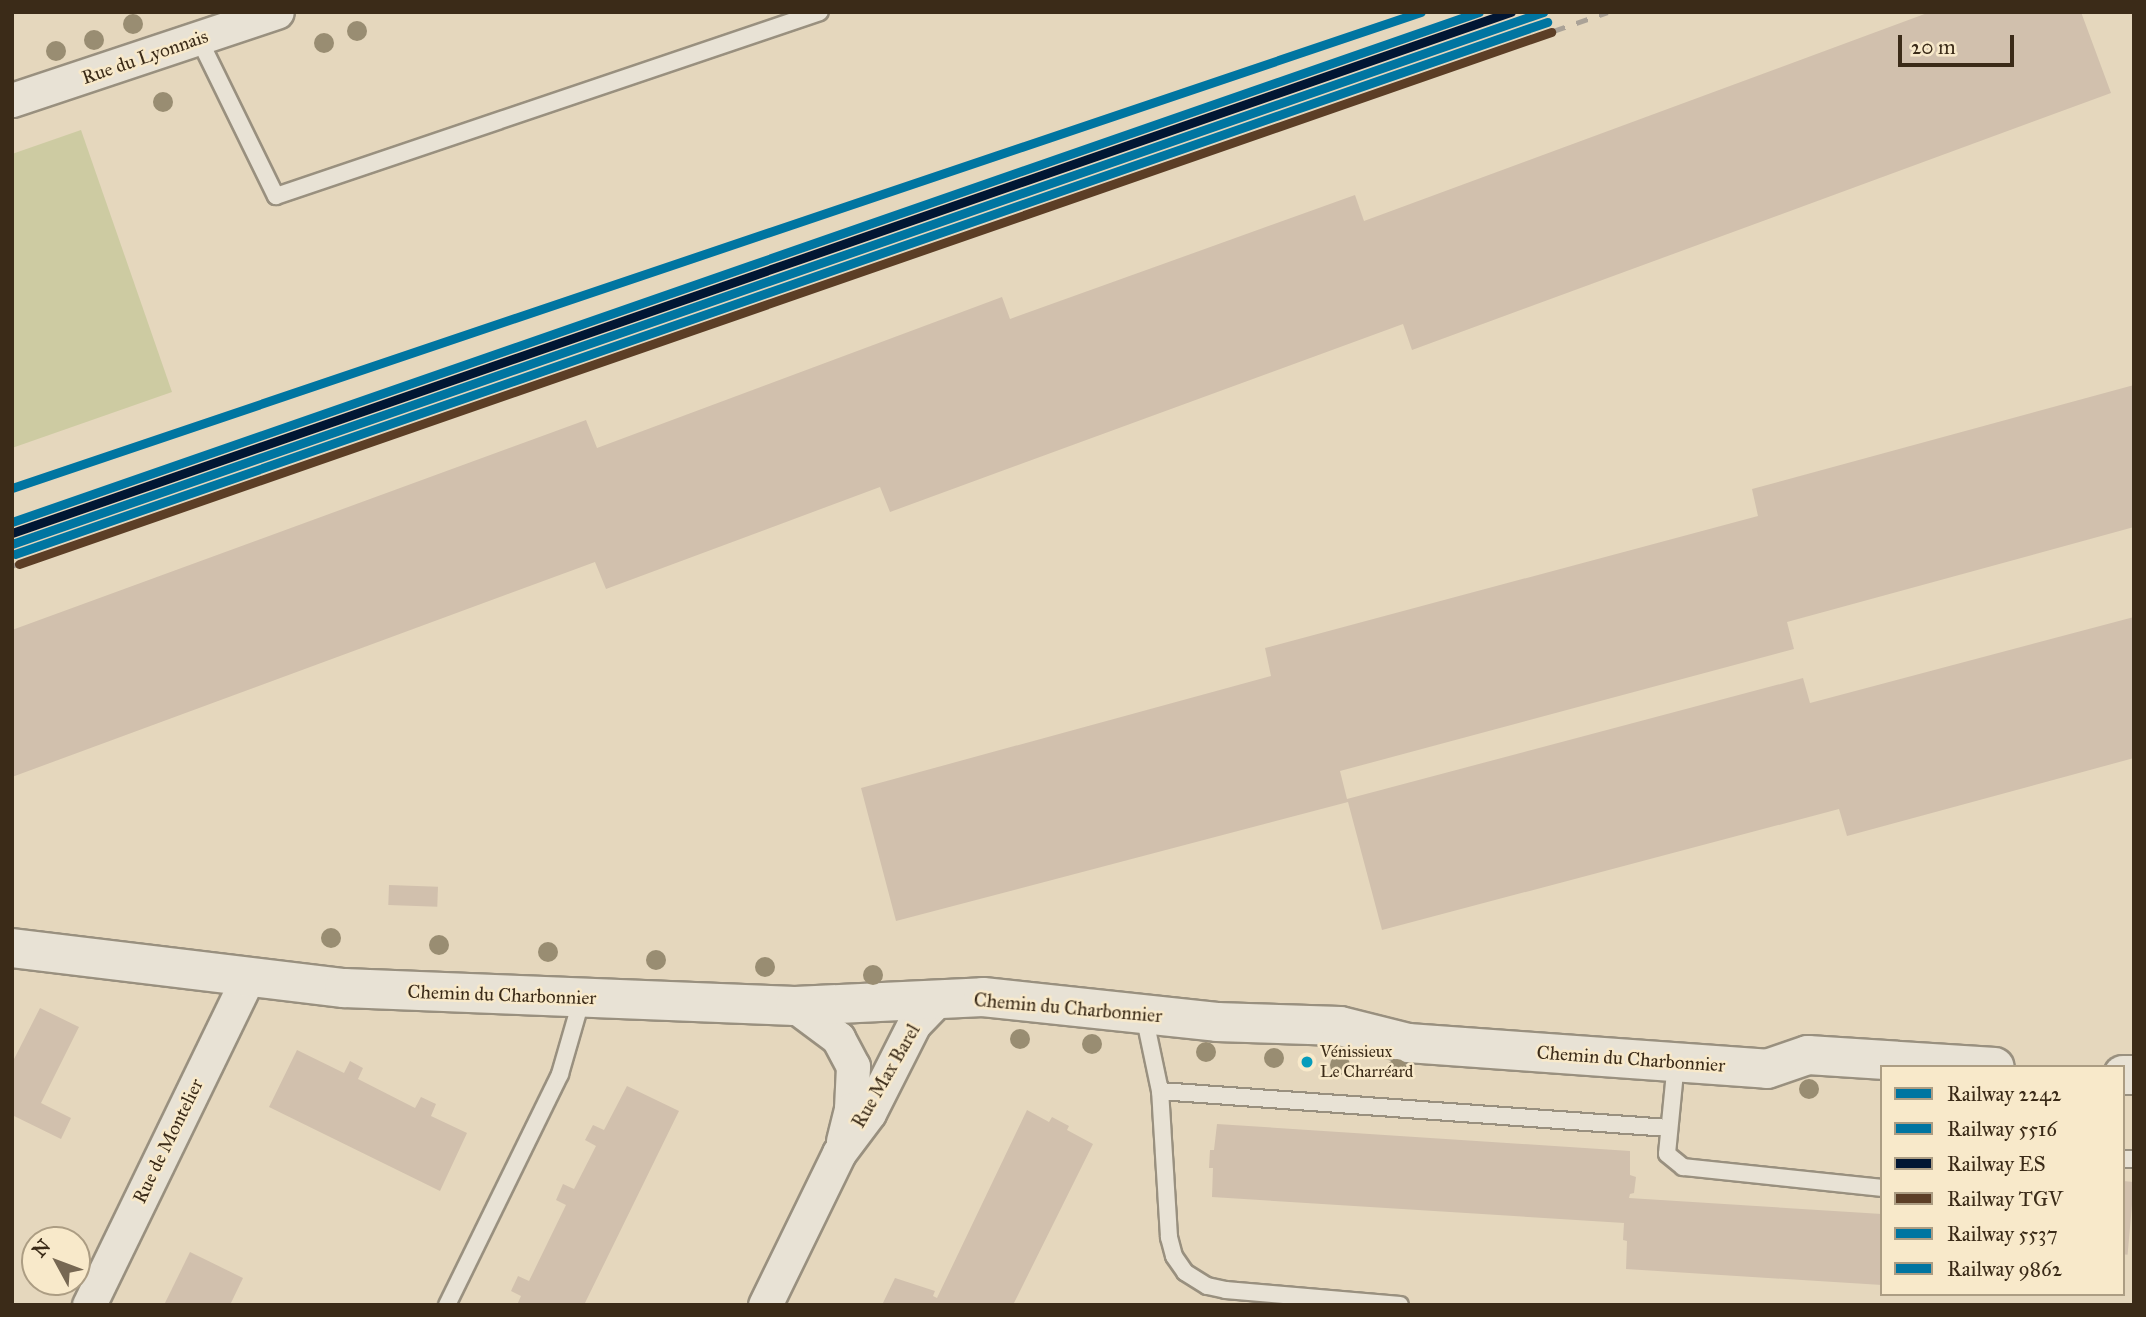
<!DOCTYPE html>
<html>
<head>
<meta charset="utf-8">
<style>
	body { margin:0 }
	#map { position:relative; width:2146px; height:1317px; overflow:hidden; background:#e5d7bd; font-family:"IM FELL Great Primer",serif }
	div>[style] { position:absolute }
	.green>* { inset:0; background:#cdcba2 }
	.building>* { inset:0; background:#d1c0ad; transform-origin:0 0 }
	.roads { filter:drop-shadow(2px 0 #99907f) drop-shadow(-2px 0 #99907f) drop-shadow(0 2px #99907f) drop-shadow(0 -2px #99907f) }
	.service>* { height:16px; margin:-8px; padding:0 8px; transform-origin:8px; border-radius:8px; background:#e8e2d5 }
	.minor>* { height:33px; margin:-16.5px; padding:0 16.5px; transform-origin:16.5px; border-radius:16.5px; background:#e8e2d5 }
	.tertiary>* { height:38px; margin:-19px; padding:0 19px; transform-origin:19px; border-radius:19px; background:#e8e2d5 }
	.rail>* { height:5px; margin-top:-2.5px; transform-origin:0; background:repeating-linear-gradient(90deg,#aaa297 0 12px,transparent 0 24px) }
	.rail-1>* { height:9px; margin:-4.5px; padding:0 4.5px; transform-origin:4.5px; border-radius:4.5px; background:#0075a1 }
	.rail-2>* { height:9px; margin:-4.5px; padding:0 4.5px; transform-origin:4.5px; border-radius:4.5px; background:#0075a1 }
	.rail-3>* { height:9px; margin:-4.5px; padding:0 4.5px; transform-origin:4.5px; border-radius:4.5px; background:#011633 }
	.rail-4>* { height:9px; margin:-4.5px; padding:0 4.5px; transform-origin:4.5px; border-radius:4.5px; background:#5c3e26 }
	.rail-5>* { height:9px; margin:-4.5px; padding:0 4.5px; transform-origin:4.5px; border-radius:4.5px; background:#0075a1 }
	.rail-6>* { height:9px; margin:-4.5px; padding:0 4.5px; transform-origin:4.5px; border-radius:4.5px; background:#0075a1 }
	.trees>* { width:20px; height:20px; margin:-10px; border-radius:50%; background:#998d72 }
	.dots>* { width:19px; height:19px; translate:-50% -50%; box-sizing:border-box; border:4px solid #f8e9ca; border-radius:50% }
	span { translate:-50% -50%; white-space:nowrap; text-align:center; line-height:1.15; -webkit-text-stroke:5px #f8e9ca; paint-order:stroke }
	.bus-label { font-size:17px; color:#3b2b18 }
	.left { translate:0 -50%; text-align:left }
	.street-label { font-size:19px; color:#3b2b18 }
	.frame { position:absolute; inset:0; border:14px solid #3b2b18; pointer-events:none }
	.legend { position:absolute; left:1880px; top:1065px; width:245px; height:231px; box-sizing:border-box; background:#f8e9ca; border:2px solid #ac9d83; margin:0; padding:9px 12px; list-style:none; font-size:21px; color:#3b2b18 }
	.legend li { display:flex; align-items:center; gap:14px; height:35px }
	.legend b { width:35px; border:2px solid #ac9d83 }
	.north { position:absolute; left:21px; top:1226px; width:70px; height:70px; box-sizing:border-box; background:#f8e9ca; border:2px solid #ac9d83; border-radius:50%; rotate:311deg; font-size:19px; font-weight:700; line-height:28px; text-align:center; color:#3b2b18 }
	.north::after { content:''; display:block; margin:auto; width:24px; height:32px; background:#766752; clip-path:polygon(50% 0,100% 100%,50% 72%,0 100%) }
	.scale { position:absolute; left:1898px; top:35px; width:116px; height:32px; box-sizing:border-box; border:4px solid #3b2b18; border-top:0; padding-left:9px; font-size:21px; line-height:24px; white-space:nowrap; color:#3b2b18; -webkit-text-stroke:5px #f8e9ca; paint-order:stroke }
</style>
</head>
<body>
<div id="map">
	<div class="green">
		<i style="clip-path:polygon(81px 130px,172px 392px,12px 448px,12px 154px)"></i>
	</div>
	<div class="building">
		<i style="clip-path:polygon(1930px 12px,2081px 12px,2111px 93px,1412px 350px,1403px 324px,890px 512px,880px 487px,606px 589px,595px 562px,12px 777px,12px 630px,586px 420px,597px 448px,1002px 297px,1010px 319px,1355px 195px,1364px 221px)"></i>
		<i style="clip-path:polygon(2134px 385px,2134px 527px,1787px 622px,1794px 649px,1340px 771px,1347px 799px,1803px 678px,1810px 703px,2134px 617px,2134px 758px,1847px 836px,1839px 809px,1382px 930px,1348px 802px,896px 921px,861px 788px,1271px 676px,1265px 648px,1758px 516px,1752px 489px)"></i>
		<i style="left:389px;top:885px;width:49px;height:20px;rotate:2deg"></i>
		<i style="clip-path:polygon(40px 1008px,79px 1027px,41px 1103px,71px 1118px,61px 1139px,12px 1115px,12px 1063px)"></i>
		<i style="clip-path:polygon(297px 1050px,344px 1073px,350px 1061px,363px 1068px,358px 1079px,415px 1108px,421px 1097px,436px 1104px,431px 1116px,467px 1133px,440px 1191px,269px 1107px)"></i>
		<i style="clip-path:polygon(627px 1086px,679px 1111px,584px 1305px,517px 1305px,521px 1296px,511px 1291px,518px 1276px,529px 1281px,566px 1205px,556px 1200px,563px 1184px,574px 1189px,596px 1146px,585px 1140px,593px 1125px,604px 1130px)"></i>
		<i style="clip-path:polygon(1027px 1110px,1049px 1122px,1052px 1117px,1069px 1126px,1067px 1130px,1093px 1144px,1013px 1305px,882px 1305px,895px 1278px,935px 1291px,933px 1296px,937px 1298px)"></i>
		<i style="clip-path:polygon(1217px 1124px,1630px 1151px,1630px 1175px,1636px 1177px,1634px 1193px,1630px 1194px,1629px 1198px,1882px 1214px,1882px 1285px,1626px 1269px,1627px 1241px,1623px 1240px,1624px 1223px,1212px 1197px,1213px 1168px,1209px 1168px,1210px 1150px,1214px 1150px)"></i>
		<i style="left:2123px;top:1181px;width:11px;height:73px;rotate:5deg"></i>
		<i style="clip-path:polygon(190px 1252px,243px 1278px,230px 1305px,164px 1305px)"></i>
	</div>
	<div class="roads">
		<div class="service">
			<i style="left:199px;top:39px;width:175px;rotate:63.9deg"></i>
			<i style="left:276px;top:196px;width:574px;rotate:-18.69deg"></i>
			<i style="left:1144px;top:1015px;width:78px;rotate:78.1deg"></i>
			<i style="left:1676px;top:1062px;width:92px;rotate:95.6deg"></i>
			<i style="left:1667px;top:1154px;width:21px;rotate:39deg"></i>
			<i style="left:1683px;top:1167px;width:200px;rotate:6deg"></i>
			<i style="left:2123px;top:1159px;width:11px"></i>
			<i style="left:447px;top:1305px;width:257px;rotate:-63.9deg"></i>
			<i style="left:560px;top:1074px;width:79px;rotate:-73.9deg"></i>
			<i style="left:1400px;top:1305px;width:175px;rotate:-175.1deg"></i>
			<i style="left:1226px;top:1290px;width:19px;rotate:-168deg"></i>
			<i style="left:1207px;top:1286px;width:26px;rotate:-148deg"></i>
			<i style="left:1185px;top:1272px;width:19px;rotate:-125deg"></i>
			<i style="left:1174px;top:1256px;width:20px;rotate:-105deg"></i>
			<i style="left:1169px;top:1237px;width:146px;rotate:-93.5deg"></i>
			<i style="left:1160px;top:1091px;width:510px;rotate:4.16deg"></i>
		</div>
		<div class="minor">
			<i style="left:12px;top:100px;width:279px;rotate:-18.4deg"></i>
			<i style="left:795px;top:1006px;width:54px;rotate:36.7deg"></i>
			<i style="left:838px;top:1038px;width:32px;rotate:62deg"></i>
			<i style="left:853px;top:1066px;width:43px;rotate:92.7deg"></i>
			<i style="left:851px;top:1109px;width:33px;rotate:104deg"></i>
			<i style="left:89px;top:1305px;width:364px;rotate:-64.1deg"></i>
			<i style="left:765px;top:1305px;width:169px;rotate:-64deg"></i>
			<i style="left:839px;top:1153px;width:50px;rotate:-53.1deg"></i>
			<i style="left:869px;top:1113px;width:100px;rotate:-63.2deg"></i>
			<i style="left:914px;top:1024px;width:32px;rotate:-46deg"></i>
		</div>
		<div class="tertiary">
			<i style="left:12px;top:948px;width:334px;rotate:6.9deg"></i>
			<i style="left:344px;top:988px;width:451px;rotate:2.3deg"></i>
			<i style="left:795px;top:1006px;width:188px;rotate:-2.7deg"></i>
			<i style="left:983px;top:997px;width:235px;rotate:6.1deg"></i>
			<i style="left:1217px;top:1022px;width:123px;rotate:1.9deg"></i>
			<i style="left:1340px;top:1026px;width:70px;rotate:14deg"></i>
			<i style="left:1408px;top:1043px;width:360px;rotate:4.1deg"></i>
			<i style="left:1767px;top:1069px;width:43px;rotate:-18.9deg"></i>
			<i style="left:1808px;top:1055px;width:187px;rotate:3.7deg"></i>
			<i style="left:2123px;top:1075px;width:11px"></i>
		</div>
	</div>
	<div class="rail">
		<i style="left:12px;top:566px;width:1689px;rotate:-19.14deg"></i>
	</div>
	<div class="rail-1">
		<i style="left:12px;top:544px;width:1621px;rotate:-19.16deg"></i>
	</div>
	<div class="rail-2">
		<i style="left:15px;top:554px;width:1622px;rotate:-19.15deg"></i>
	</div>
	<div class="rail-3">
		<i style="left:12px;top:533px;width:1587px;rotate:-19.17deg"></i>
	</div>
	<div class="rail-4">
		<i style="left:19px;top:564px;width:1622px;rotate:-19.15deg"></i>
	</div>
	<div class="rail-5">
		<i style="left:12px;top:488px;width:1487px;rotate:-18.67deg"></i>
	</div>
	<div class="rail-6">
		<i style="left:12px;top:522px;width:1553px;rotate:-19.17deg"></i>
	</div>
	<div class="trees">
		<i style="left:133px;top:24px"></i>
		<i style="left:357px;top:31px"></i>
		<i style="left:94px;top:40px"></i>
		<i style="left:324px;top:43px"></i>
		<i style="left:56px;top:51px"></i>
		<i style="left:163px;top:102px"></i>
		<i style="left:331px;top:938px"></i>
		<i style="left:439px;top:945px"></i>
		<i style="left:548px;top:952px"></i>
		<i style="left:656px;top:960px"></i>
		<i style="left:765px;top:967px"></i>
		<i style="left:873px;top:975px"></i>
		<i style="left:1020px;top:1039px"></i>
		<i style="left:1092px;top:1044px"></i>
		<i style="left:1206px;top:1052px"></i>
		<i style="left:1274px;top:1058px"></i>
		<i style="left:1340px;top:1065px"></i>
		<i style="left:1397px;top:1069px"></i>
		<i style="left:1809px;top:1089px"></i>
	</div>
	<div class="dots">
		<i style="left:1307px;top:1062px;background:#069cbc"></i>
	</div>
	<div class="bus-label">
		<span class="left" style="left:1320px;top:1062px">Vénissieux<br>Le Charréard</span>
	</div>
	<div class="street-label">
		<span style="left:145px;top:57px;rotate:-19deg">Rue du Lyonnais</span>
		<span style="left:502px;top:995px;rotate:2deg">Chemin du Charbonnier</span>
		<span style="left:1068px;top:1008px;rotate:5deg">Chemin du Charbonnier</span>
		<span style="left:1631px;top:1059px;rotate:4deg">Chemin du Charbonnier</span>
		<span style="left:886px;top:1076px;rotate:-60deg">Rue Max Barel</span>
		<span style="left:168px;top:1141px;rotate:-64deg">Rue de Montelier</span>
	</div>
	<div class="frame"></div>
	<ul class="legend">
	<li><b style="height:9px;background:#0075a1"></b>Railway 2242</li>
	<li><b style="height:9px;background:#0075a1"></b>Railway 5516</li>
	<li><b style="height:9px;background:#011633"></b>Railway ES</li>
	<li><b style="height:9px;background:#5c3e26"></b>Railway TGV</li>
	<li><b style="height:9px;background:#0075a1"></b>Railway 5537</li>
	<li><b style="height:9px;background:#0075a1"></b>Railway 9862</li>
	</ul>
	<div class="north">N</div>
	<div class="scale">20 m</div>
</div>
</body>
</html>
